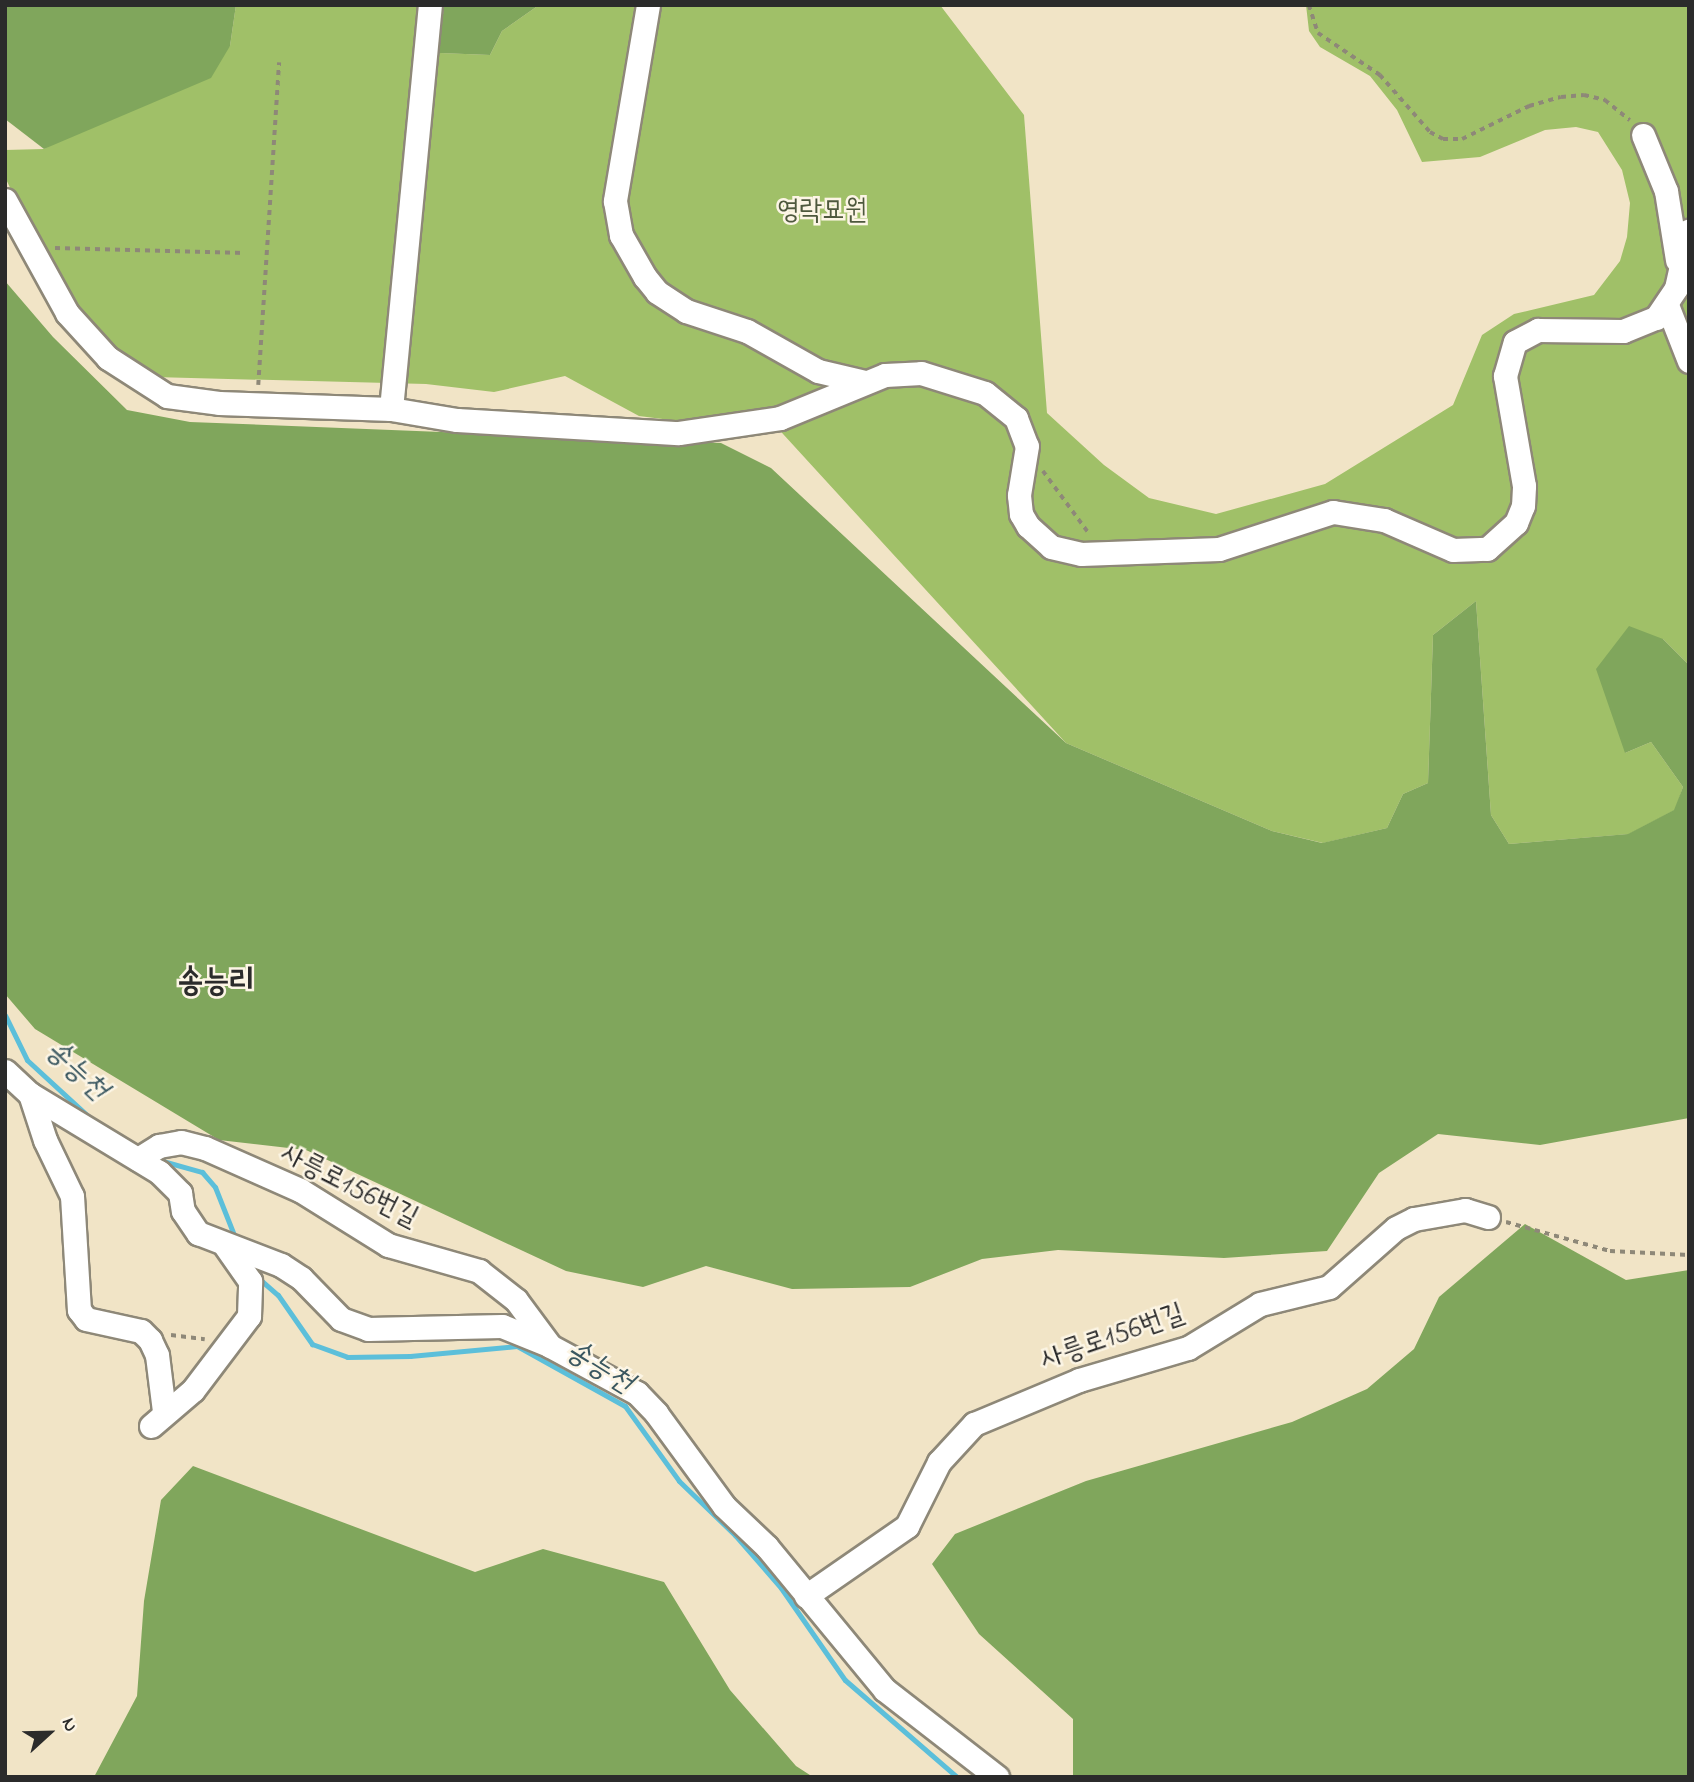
<!DOCTYPE html>
<html>
<head>
<meta charset="utf-8">
<style>
	body { margin:0 }
	#map { position:relative; width:1694px; height:1782px; overflow:hidden; background:#f1e4c6; font-family:"Indie Flower","Poor Story",sans-serif }
	div>[style] { position:absolute }
	.green>* { inset:0; background:#a0c068 }
	.forest>* { inset:0; background:#80a65c }
	.stream>* { height:5px; margin:-2.5px; padding:0 2.5px; transform-origin:2.5px; border-radius:2.5px; background:#5cbfda }
	.path>* { height:3.5px; margin-top:-1.75px; transform-origin:0; background:repeating-linear-gradient(90deg,#8e8878 0 5px,transparent 0 10px) }
	.roads { filter:drop-shadow(2px 0 #8e8878) drop-shadow(-2px 0 #8e8878) drop-shadow(0 2px #8e8878) drop-shadow(0 -2px #8e8878) }
	.minor>* { height:23px; margin:-11.5px; padding:0 11.5px; transform-origin:11.5px; border-radius:11.5px; background:#fff }
	span { translate:-50% -50%; white-space:nowrap; text-align:center; line-height:1.15; -webkit-text-stroke:5px #fcf5e5; paint-order:stroke }
	.park-label { font-size:28px; color:#4e583d }
	.street-label { font-size:28px; color:#2b2b2b }
	.water-label { font-size:30px; color:#3a5760; font-style:italic }
	.quarter-label { font-size:32px; color:#2b2b2b; font-weight:700 }
	.frame { position:absolute; inset:0; border:7px solid #2b2b2b; pointer-events:none }
	.north { position:absolute; left:14px; top:1698px; width:70px; height:70px; -webkit-text-stroke:5px #fcf5e5; paint-order:stroke; rotate:68deg; font-size:19px; font-weight:700; line-height:28px; text-align:center; color:#2b2b2b }
	.north::after { content:''; display:block; margin:auto; width:24px; height:32px; background:#2b2b2b; clip-path:polygon(50% 0,100% 100%,50% 72%,0 100%) }
</style>
</head>
<body>
<div id="map">
	<div class="green">
		<i style="clip-path:polygon(236px 5px,444px 5px,440px 53px,490px 55px,502px 31px,539px 5px,940px 5px,1024px 115px,1047px 413px,1104px 465px,1149px 498px,1216px 514px,1325px 484px,1453px 405px,1482px 335px,1514px 314px,1594px 295px,1620px 261px,1627px 237px,1630px 203px,1622px 170px,1598px 132px,1576px 127px,1545px 130px,1480px 157px,1422px 162px,1397px 110px,1370px 76px,1320px 47px,1309px 31px,1306px 5px,1689px 5px,1689px 665px,1663px 639px,1625px 753px,1651px 742px,1683px 787px,1675px 810px,1629px 834px,1509px 844px,1491px 815px,1476px 601px,1433px 635px,1428px 783px,1403px 794px,1387px 828px,1323px 843px,1272px 831px,1066px 743px,761px 410px,686px 422px,639px 416px,565px 376px,494px 392px,426px 384px,154px 377px,112px 348px,46px 264px,5px 177px,5px 150px,44px 149px,230px 46px)"></i>
	</div>
	<div class="forest">
		<i style="clip-path:polygon(5px 5px,236px 5px,230px 46px,211px 78px,44px 149px,5px 119px)"></i>
		<i style="clip-path:polygon(444px 5px,539px 5px,502px 31px,490px 55px,439px 53px)"></i>
		<i style="clip-path:polygon(5px 281px,53px 337px,127px 410px,190px 422px,721px 443px,771px 468px,1066px 743px,1272px 831px,1322px 843px,1387px 828px,1403px 794px,1428px 783px,1433px 635px,1476px 601px,1491px 815px,1509px 844px,1628px 834px,1674px 810px,1683px 787px,1651px 742px,1625px 753px,1596px 669px,1629px 626px,1663px 639px,1689px 665px,1689px 1118px,1540px 1145px,1438px 1134px,1379px 1173px,1327px 1251px,1224px 1258px,1058px 1250px,982px 1259px,910px 1287px,792px 1289px,706px 1266px,643px 1287px,566px 1271px,306px 1150px,219px 1140px,35px 1029px,5px 994px)"></i>
		<i style="clip-path:polygon(1525px 1224px,1626px 1280px,1689px 1270px,1689px 1777px,1073px 1777px,1073px 1719px,979px 1634px,932px 1564px,955px 1534px,1086px 1481px,1292px 1422px,1367px 1389px,1414px 1349px,1439px 1297px)"></i>
		<i style="clip-path:polygon(193px 1466px,475px 1572px,543px 1549px,664px 1582px,730px 1690px,796px 1766px,813px 1777px,94px 1777px,137px 1696px,144px 1601px,161px 1500px)"></i>
	</div>
	<div class="stream">
		<i style="left:5px;top:1015px;width:50px;rotate:63.9deg"></i>
		<i style="left:27px;top:1060px;width:84px;rotate:42.6deg"></i>
		<i style="left:159px;top:1160px;width:45px;rotate:15.6deg"></i>
		<i style="left:202px;top:1172px;width:20px;rotate:49deg"></i>
		<i style="left:215px;top:1187px;width:57px;rotate:68.4deg"></i>
		<i style="left:256px;top:1276px;width:29px;rotate:41deg"></i>
		<i style="left:278px;top:1295px;width:60px;rotate:55.2deg"></i>
		<i style="left:312px;top:1344px;width:37px;rotate:20deg"></i>
		<i style="left:347px;top:1357px;width:63px;rotate:-0.9deg"></i>
		<i style="left:410px;top:1356px;width:107px;rotate:-5.3deg"></i>
		<i style="left:517px;top:1346px;width:124px;rotate:29.1deg"></i>
		<i style="left:625px;top:1406px;width:92px;rotate:54.2deg"></i>
		<i style="left:679px;top:1481px;width:78px;rotate:44deg"></i>
		<i style="left:735px;top:1535px;width:70px;rotate:49deg"></i>
		<i style="left:781px;top:1588px;width:112px;rotate:55.2deg"></i>
		<i style="left:845px;top:1680px;width:148px;rotate:40.9deg"></i>
	</div>
	<div class="path">
		<i style="left:1309px;top:5px;width:29px;rotate:72deg"></i>
		<i style="left:1318px;top:33px;width:75px;rotate:34.1deg"></i>
		<i style="left:1380px;top:75px;width:76px;rotate:48.7deg"></i>
		<i style="left:1430px;top:132px;width:15px;rotate:28deg"></i>
		<i style="left:1443px;top:139px;width:19px"></i>
		<i style="left:1462px;top:139px;width:75px;rotate:-26.2deg"></i>
		<i style="left:1529px;top:106px;width:33px;rotate:-16deg"></i>
		<i style="left:1561px;top:97px;width:23px;rotate:-5deg"></i>
		<i style="left:1584px;top:95px;width:22px;rotate:13deg"></i>
		<i style="left:1605px;top:100px;width:32px;rotate:39deg"></i>
		<i style="left:55px;top:248px;width:190px;rotate:1.5deg"></i>
		<i style="left:258px;top:385px;width:323px;rotate:-86.3deg"></i>
		<i style="left:1043px;top:471px;width:76px;rotate:53.6deg"></i>
		<i style="left:1506px;top:1222px;width:108px;rotate:15.6deg"></i>
		<i style="left:1610px;top:1251px;width:79px;rotate:2.9deg"></i>
		<i style="left:171px;top:1335px;width:34px;rotate:7deg"></i>
	</div>
	<div class="roads">
		<div class="minor">
			<i style="left:648px;top:5px;width:199px;rotate:99.6deg"></i>
			<i style="left:615px;top:201px;width:35px;rotate:80deg"></i>
			<i style="left:621px;top:235px;width:48px;rotate:60.3deg"></i>
			<i style="left:645px;top:277px;width:19px;rotate:51deg"></i>
			<i style="left:657px;top:292px;width:35px;rotate:33deg"></i>
			<i style="left:686px;top:311px;width:64px;rotate:18.2deg"></i>
			<i style="left:747px;top:331px;width:81px;rotate:29.4deg"></i>
			<i style="left:818px;top:371px;width:48px;rotate:13.2deg"></i>
			<i style="left:1643px;top:135px;width:61px;rotate:67.7deg"></i>
			<i style="left:1666px;top:191px;width:70px;rotate:80.9deg"></i>
			<i style="left:5px;top:200px;width:129px;rotate:61.2deg"></i>
			<i style="left:67px;top:313px;width:61px;rotate:47.7deg"></i>
			<i style="left:108px;top:358px;width:70px;rotate:32.8deg"></i>
			<i style="left:167px;top:396px;width:52px;rotate:7.7deg"></i>
			<i style="left:219px;top:403px;width:172px;rotate:2deg"></i>
			<i style="left:391px;top:409px;width:67px;rotate:9.5deg"></i>
			<i style="left:457px;top:420px;width:222px;rotate:3.4deg"></i>
			<i style="left:679px;top:433px;width:102px;rotate:-8.4deg"></i>
			<i style="left:780px;top:418px;width:113px;rotate:-22.3deg"></i>
			<i style="left:885px;top:375px;width:36px;rotate:-3deg"></i>
			<i style="left:921px;top:373px;width:67px;rotate:17.4deg"></i>
			<i style="left:985px;top:393px;width:40px;rotate:39deg"></i>
			<i style="left:1016px;top:418px;width:30px;rotate:69deg"></i>
			<i style="left:1027px;top:446px;width:50px;rotate:99.3deg"></i>
			<i style="left:1019px;top:495px;width:19px;rotate:84deg"></i>
			<i style="left:1021px;top:514px;width:14px;rotate:60deg"></i>
			<i style="left:1028px;top:526px;width:31px;rotate:42deg"></i>
			<i style="left:1051px;top:547px;width:31px;rotate:13deg"></i>
			<i style="left:1081px;top:554px;width:138px;rotate:-2.1deg"></i>
			<i style="left:1219px;top:549px;width:120px;rotate:-18deg"></i>
			<i style="left:1333px;top:512px;width:52px;rotate:8.9deg"></i>
			<i style="left:1384px;top:520px;width:75px;rotate:23.5deg"></i>
			<i style="left:1453px;top:550px;width:34px;rotate:-2deg"></i>
			<i style="left:1487px;top:549px;width:39px;rotate:-42deg"></i>
			<i style="left:1516px;top:523px;width:18px;rotate:-68deg"></i>
			<i style="left:1523px;top:506px;width:20px;rotate:-87deg"></i>
			<i style="left:1524px;top:486px;width:112px;rotate:-99.8deg"></i>
			<i style="left:1505px;top:376px;width:35px;rotate:-74deg"></i>
			<i style="left:1515px;top:342px;width:26px;rotate:-28deg"></i>
			<i style="left:1538px;top:330px;width:85px;rotate:0.7deg"></i>
			<i style="left:1623px;top:331px;width:35px;rotate:-22deg"></i>
			<i style="left:1656px;top:318px;width:36px;rotate:-56deg"></i>
			<i style="left:1676px;top:288px;width:59px;rotate:-77.4deg"></i>
			<i style="left:1667px;top:305px;width:60px;rotate:68.6deg"></i>
			<i style="left:391px;top:409px;width:406px;rotate:-84.5deg"></i>
			<i style="left:5px;top:1071px;width:34px;rotate:43deg"></i>
			<i style="left:30px;top:1094px;width:151px;rotate:31.2deg"></i>
			<i style="left:159px;top:1172px;width:30px;rotate:45deg"></i>
			<i style="left:180px;top:1193px;width:18px;rotate:81deg"></i>
			<i style="left:183px;top:1211px;width:27px;rotate:56deg"></i>
			<i style="left:198px;top:1233px;width:89px;rotate:21.1deg"></i>
			<i style="left:281px;top:1265px;width:24px;rotate:33deg"></i>
			<i style="left:301px;top:1278px;width:57px;rotate:45.7deg"></i>
			<i style="left:341px;top:1319px;width:29px;rotate:20deg"></i>
			<i style="left:368px;top:1329px;width:134px;rotate:-1.3deg"></i>
			<i style="left:502px;top:1326px;width:48px;rotate:22.2deg"></i>
			<i style="left:30px;top:1094px;width:48px;rotate:71.9deg"></i>
			<i style="left:45px;top:1140px;width:62px;rotate:64.3deg"></i>
			<i style="left:72px;top:1196px;width:114px;rotate:86.5deg"></i>
			<i style="left:79px;top:1310px;width:11px;rotate:52deg"></i>
			<i style="left:86px;top:1319px;width:56px;rotate:12.3deg"></i>
			<i style="left:141px;top:1331px;width:13px;rotate:45deg"></i>
			<i style="left:150px;top:1340px;width:17px;rotate:65deg"></i>
			<i style="left:157px;top:1355px;width:56px;rotate:82.9deg"></i>
			<i style="left:138px;top:1159px;width:25px;rotate:-32deg"></i>
			<i style="left:159px;top:1146px;width:22px;rotate:-10deg"></i>
			<i style="left:181px;top:1142px;width:25px;rotate:14deg"></i>
			<i style="left:205px;top:1148px;width:104px;rotate:23.9deg"></i>
			<i style="left:300px;top:1190px;width:104px;rotate:32deg"></i>
			<i style="left:388px;top:1245px;width:95px;rotate:15.9deg"></i>
			<i style="left:479px;top:1271px;width:47px;rotate:38.1deg"></i>
			<i style="left:516px;top:1300px;width:57px;rotate:53.5deg"></i>
			<i style="left:550px;top:1346px;width:99px;rotate:28.4deg"></i>
			<i style="left:637px;top:1393px;width:28px;rotate:46deg"></i>
			<i style="left:656px;top:1413px;width:115px;rotate:53.8deg"></i>
			<i style="left:724px;top:1506px;width:59px;rotate:43.6deg"></i>
			<i style="left:767px;top:1547px;width:185px;rotate:50.5deg"></i>
			<i style="left:885px;top:1690px;width:142px;rotate:37.8deg"></i>
			<i style="left:151px;top:1426px;width:55px;rotate:-40.6deg"></i>
			<i style="left:193px;top:1390px;width:93px;rotate:-52.9deg"></i>
			<i style="left:249px;top:1316px;width:35px;rotate:-88deg"></i>
			<i style="left:250px;top:1281px;width:42px;rotate:-125.2deg"></i>
			<i style="left:806px;top:1596px;width:123px;rotate:-34.7deg"></i>
			<i style="left:907px;top:1526px;width:72px;rotate:-63.4deg"></i>
			<i style="left:939px;top:1462px;width:52px;rotate:-47.4deg"></i>
			<i style="left:974px;top:1424px;width:114px;rotate:-22.7deg"></i>
			<i style="left:1079px;top:1380px;width:114px;rotate:-16.4deg"></i>
			<i style="left:1188px;top:1348px;width:84px;rotate:-31.4deg"></i>
			<i style="left:1260px;top:1304px;width:71px;rotate:-13.8deg"></i>
			<i style="left:1329px;top:1287px;width:89px;rotate:-41.4deg"></i>
			<i style="left:1396px;top:1228px;width:20px;rotate:-27deg"></i>
			<i style="left:1414px;top:1219px;width:52px;rotate:-10deg"></i>
			<i style="left:1465px;top:1210px;width:24px;rotate:17deg"></i>
		</div>
	</div>
	<div class="park-label">
		<span style="left:822px;top:212px">영락묘원</span>
	</div>
	<div class="street-label">
		<span style="left:349px;top:1187px;rotate:27deg">사릉로156번길</span>
		<span style="left:1113px;top:1338px;rotate:-19deg">사릉로156번길</span>
	</div>
	<div class="water-label">
		<span style="left:76px;top:1071px;rotate:43deg">송능천</span>
		<span style="left:599px;top:1368px;rotate:32deg">송능천</span>
	</div>
	<div class="quarter-label">
		<span style="left:216px;top:983px">송능리</span>
	</div>
	<div class="frame"></div>
	<div class="north">N</div>
</div>
</body>
</html>
